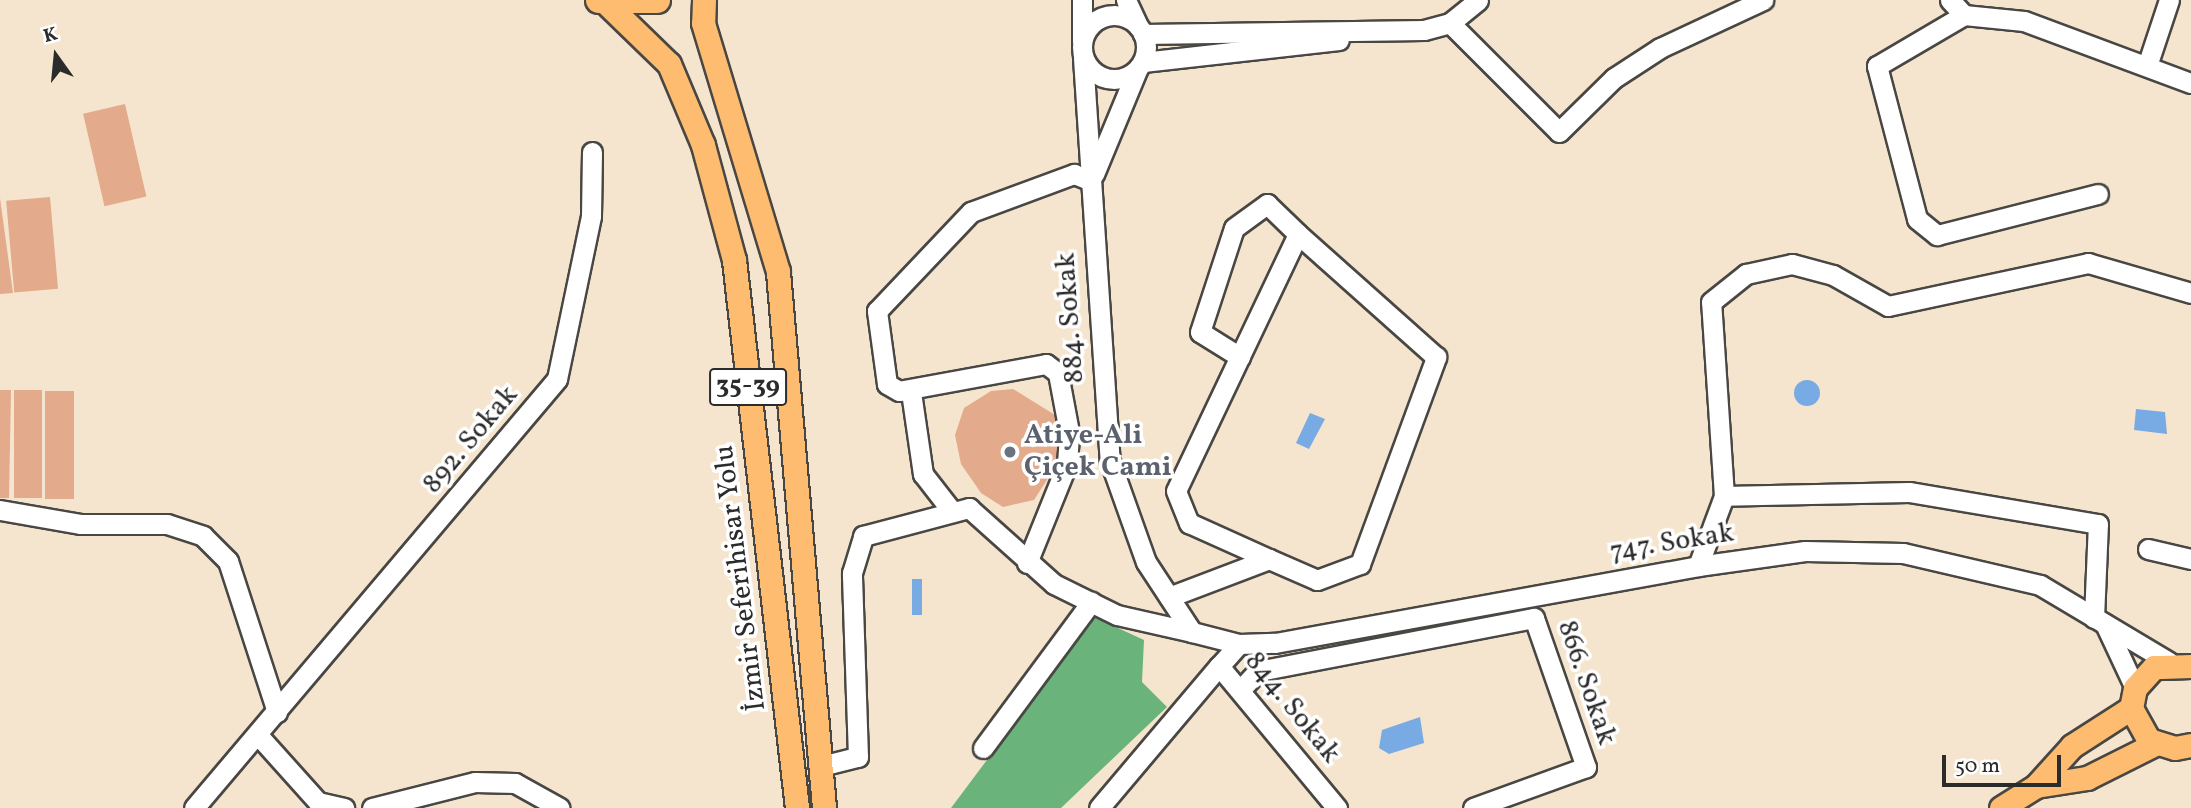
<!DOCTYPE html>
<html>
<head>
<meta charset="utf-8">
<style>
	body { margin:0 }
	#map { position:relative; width:2191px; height:808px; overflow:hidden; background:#f5e5ce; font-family:Vollkorn,serif }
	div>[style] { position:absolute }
	.forest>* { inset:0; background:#6ab37a }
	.water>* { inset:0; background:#78aae4; transform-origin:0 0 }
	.round { border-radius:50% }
	.building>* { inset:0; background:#e3aa8b; transform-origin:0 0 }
	.roads { filter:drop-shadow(2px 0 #494743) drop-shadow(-2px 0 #494743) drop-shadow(0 2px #494743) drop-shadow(0 -2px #494743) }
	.minor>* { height:19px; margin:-9.5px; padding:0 9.5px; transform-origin:9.5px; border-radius:9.5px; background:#fff }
	.minor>.ring { margin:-9.5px; padding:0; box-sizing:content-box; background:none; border:19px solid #fff; border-radius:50% }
	.major>* { height:23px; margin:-11.5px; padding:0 11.5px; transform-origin:11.5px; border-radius:11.5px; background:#fdbc70 }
	.highway>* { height:26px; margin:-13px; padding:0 13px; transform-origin:13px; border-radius:13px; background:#fdbc70 }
	.dots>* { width:19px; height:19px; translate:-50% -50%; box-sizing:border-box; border:4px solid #fff; border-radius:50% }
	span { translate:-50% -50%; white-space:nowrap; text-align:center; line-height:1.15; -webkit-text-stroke:7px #fff; paint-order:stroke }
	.shield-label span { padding:2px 5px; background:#fff; border:2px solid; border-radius:5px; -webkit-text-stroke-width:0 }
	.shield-label { font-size:26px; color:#2b2b2b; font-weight:700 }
	.street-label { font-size:28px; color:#2b2b2b }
	.worship-label { font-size:28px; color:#5b616d; font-weight:700 }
	.left { translate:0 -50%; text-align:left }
	.north { position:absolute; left:21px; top:21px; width:70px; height:70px; -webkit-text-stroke:5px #fff; paint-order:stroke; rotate:345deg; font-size:19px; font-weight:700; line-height:28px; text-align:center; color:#2b2b2b }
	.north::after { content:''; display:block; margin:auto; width:24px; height:32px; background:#2b2b2b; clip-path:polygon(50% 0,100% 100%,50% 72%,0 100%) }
	.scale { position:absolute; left:1942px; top:755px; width:119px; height:32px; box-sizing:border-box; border:4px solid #2b2b2b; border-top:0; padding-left:9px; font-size:21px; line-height:24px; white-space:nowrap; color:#2b2b2b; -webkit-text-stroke:5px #fff; paint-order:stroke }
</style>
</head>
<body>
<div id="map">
	<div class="forest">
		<i style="clip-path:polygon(1094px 617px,1144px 640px,1142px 682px,1167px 707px,1061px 808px,951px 808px)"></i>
	</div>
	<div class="water">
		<i class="round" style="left:1794px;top:380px;width:26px;height:26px"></i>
		<i style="clip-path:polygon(2136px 409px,2165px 412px,2167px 434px,2134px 430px)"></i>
		<i style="clip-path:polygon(1310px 413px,1325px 419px,1309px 449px,1296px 443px)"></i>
		<i style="left:912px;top:579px;width:10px;height:36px"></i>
		<i style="clip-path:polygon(1420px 717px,1424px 743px,1389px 754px,1379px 748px,1382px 730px)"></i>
	</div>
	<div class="building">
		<i style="left:125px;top:104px;width:95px;height:43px;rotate:77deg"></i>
		<i style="left:50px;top:197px;width:92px;height:44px;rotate:85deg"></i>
		<i style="clip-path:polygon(0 198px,13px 293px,0 294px)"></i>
		<i style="clip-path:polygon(1013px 389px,1055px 415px,1061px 458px,1034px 500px,1003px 507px,981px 493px,961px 464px,955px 435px,964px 408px,991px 391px)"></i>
		<i style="clip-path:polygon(0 390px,11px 390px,9px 498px,0 498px)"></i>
		<i style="left:14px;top:390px;width:28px;height:108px"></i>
		<i style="left:45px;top:391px;width:29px;height:108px"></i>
	</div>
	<div class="roads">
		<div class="minor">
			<i style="left:1082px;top:0;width:41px;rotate:90deg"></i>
			<i style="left:1126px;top:0;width:29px;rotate:65deg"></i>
			<i style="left:1950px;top:0;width:21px;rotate:47deg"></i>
			<i style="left:1964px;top:15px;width:60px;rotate:5.7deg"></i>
			<i style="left:2024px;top:21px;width:178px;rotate:20.4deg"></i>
			<i class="ring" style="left:1082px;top:15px;width:45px;height:45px"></i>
			<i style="left:1964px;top:15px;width:101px;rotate:149.6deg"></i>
			<i style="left:1877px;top:66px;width:158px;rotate:75.3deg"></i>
			<i style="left:1917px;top:219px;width:26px;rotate:39deg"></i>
			<i style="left:1937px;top:235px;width:166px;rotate:-14.3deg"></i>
			<i style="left:1450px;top:23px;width:154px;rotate:45deg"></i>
			<i style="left:1559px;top:132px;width:77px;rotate:-44.5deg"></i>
			<i style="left:1614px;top:78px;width:55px;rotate:-33.1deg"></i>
			<i style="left:1660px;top:48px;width:114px;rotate:-25deg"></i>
			<i style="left:1143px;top:34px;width:281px;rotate:-0.8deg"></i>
			<i style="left:1424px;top:30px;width:27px;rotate:-15deg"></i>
			<i style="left:1450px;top:23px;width:36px;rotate:-39deg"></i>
			<i style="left:1083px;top:58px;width:404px;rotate:86.2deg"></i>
			<i style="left:1110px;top:461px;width:107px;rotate:70.4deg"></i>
			<i style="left:1146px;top:562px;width:84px;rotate:56.7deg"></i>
			<i style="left:1192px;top:632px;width:49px;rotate:14.3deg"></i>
			<i style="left:1239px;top:644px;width:36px;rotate:-2deg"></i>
			<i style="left:1275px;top:643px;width:430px;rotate:-10.3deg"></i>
			<i style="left:1698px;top:566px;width:108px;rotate:-8deg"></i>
			<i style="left:1805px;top:551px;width:98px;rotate:1.2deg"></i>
			<i style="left:1903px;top:553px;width:141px;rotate:13.1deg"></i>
			<i style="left:2040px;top:585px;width:150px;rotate:30.8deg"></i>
			<i style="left:1143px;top:62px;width:197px;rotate:-6.4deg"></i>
			<i style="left:2147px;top:66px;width:70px;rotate:-71.6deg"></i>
			<i style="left:1094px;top:174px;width:113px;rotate:-67.5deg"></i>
			<i style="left:1240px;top:357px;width:47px;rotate:-148deg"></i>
			<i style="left:1200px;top:332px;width:109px;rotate:-71.9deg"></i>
			<i style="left:1234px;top:228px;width:41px;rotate:-36deg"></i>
			<i style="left:1267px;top:204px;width:43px;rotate:44.1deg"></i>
			<i style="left:911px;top:392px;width:83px;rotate:81.7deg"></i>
			<i style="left:923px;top:474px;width:46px;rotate:52.1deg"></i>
			<i style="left:0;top:510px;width:81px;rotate:9.9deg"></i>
			<i style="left:80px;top:524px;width:87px"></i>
			<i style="left:167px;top:524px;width:38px;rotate:18deg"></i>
			<i style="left:203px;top:536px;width:35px;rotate:45deg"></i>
			<i style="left:228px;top:561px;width:159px;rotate:72deg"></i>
			<i style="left:2148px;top:549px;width:44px;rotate:13.1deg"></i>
			<i style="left:1027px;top:563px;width:107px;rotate:-68deg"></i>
			<i style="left:1067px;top:464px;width:32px;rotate:-86deg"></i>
			<i style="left:1069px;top:432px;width:60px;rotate:-100.6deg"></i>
			<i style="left:1058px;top:373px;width:15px;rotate:-143deg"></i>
			<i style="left:1046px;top:364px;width:149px;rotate:169.6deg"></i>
			<i style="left:899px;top:391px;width:14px;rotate:-150deg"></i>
			<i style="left:887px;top:384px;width:74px;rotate:-97.8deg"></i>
			<i style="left:877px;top:311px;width:137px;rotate:-46.5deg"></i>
			<i style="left:971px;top:212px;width:110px;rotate:-20.3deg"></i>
			<i style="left:1074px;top:174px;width:18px;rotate:22deg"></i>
			<i style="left:1698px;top:566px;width:75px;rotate:-69.6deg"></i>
			<i style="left:1169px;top:597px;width:107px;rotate:-20.8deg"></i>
			<i style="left:1269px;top:559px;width:52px;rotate:23.6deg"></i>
			<i style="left:1317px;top:580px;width:46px;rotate:-20.4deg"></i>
			<i style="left:1360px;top:564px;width:221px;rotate:-69.8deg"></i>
			<i style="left:1436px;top:357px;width:185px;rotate:-138.3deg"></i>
			<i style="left:1298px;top:234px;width:284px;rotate:115.4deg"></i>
			<i style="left:1176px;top:491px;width:35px;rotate:68deg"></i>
			<i style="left:1189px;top:523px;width:88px;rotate:24.2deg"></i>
			<i style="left:2094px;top:618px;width:94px;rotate:-87.6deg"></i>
			<i style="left:2098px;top:524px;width:192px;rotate:-170.4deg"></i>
			<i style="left:1909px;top:492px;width:185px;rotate:178.8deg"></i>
			<i style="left:1724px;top:496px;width:194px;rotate:-93.8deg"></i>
			<i style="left:1711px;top:302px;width:45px;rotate:-38.7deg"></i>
			<i style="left:1746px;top:274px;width:47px;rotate:-12.3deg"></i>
			<i style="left:1792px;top:264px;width:42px;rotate:15deg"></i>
			<i style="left:1833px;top:275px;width:63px;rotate:29.4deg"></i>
			<i style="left:1888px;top:306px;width:205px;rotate:-12.1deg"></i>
			<i style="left:2088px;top:263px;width:107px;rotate:16.2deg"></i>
			<i style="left:2105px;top:624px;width:71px;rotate:64.9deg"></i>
			<i style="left:1239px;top:644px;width:30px;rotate:132deg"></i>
			<i style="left:1219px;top:666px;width:185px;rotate:50.3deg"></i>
			<i style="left:1242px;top:688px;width:23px;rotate:-47deg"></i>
			<i style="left:1258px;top:671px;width:281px;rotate:-10.9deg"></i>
			<i style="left:1534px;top:618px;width:158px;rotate:70.8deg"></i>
			<i style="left:1586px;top:767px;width:120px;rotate:160.1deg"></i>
			<i style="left:257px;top:734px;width:91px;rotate:48.1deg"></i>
			<i style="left:318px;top:802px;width:27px;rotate:13deg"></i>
			<i style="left:983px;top:748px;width:182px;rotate:-53.5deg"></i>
			<i style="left:821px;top:766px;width:38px;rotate:-14deg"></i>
			<i style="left:858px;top:757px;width:184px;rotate:-91.9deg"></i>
			<i style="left:852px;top:573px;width:39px;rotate:-73deg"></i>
			<i style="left:863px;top:536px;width:110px;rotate:-14.8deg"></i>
			<i style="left:969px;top:508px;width:114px;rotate:41.8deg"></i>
			<i style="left:1054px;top:584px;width:70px;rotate:26.2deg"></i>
			<i style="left:1117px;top:615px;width:77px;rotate:12.8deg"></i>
			<i style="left:194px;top:808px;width:562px;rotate:-49.76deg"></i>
			<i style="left:557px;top:379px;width:167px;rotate:-78.2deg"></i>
			<i style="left:591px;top:216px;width:64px;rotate:-89.1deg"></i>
			<i style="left:372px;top:808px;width:106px;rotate:-14.2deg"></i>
			<i style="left:475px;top:782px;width:40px;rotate:1.4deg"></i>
			<i style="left:515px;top:783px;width:51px;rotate:29.1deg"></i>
			<i style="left:1099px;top:808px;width:186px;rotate:-49.8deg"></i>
		</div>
		<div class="major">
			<i style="left:704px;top:0;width:23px;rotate:92deg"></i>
			<i style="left:703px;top:23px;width:260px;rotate:73.2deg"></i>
			<i style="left:778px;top:272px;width:538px;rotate:85.09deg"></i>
			<i style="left:605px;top:2px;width:89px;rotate:44.1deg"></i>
			<i style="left:669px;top:64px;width:88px;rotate:67.2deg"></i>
			<i style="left:703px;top:145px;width:119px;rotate:74.9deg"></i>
			<i style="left:734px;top:260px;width:552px;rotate:83.44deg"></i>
			<i style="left:2191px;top:666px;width:37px;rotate:178deg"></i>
			<i style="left:2154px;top:667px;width:28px;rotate:132deg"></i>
			<i style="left:2135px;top:688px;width:20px;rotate:101deg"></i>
			<i style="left:2131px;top:708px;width:37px;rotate:61deg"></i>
			<i style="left:2149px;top:740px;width:27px;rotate:17deg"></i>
			<i style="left:2175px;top:748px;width:16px;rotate:-11deg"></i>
			<i style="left:2036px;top:786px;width:52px;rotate:-8.9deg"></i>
			<i style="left:2087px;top:778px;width:76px;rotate:-26.6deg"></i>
			<i style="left:2001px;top:808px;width:41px;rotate:-32.2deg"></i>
			<i style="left:2036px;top:786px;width:54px;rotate:-48deg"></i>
			<i style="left:2072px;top:746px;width:70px;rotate:-32.8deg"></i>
		</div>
		<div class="highway">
			<i style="left:599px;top:0;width:58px"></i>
		</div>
	</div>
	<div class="dots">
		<i style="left:1010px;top:452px;background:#6b7280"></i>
	</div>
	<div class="shield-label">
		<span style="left:748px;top:387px">35-39</span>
	</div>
	<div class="street-label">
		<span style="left:1071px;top:318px;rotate:-94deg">884. Sokak</span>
		<span style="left:471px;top:440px;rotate:-50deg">892. Sokak</span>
		<span style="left:1672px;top:543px;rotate:-9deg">747. Sokak</span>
		<span style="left:741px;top:578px;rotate:-97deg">İzmir Seferihisar Yolu</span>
		<span style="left:1586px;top:683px;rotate:71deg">866. Sokak</span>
		<span style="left:1292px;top:708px;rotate:51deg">844. Sokak</span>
	</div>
	<div class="worship-label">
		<span class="left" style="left:1024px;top:452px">Atiye-Ali<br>Çiçek Cami</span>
	</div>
	<div class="north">K</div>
	<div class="scale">50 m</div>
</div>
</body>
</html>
